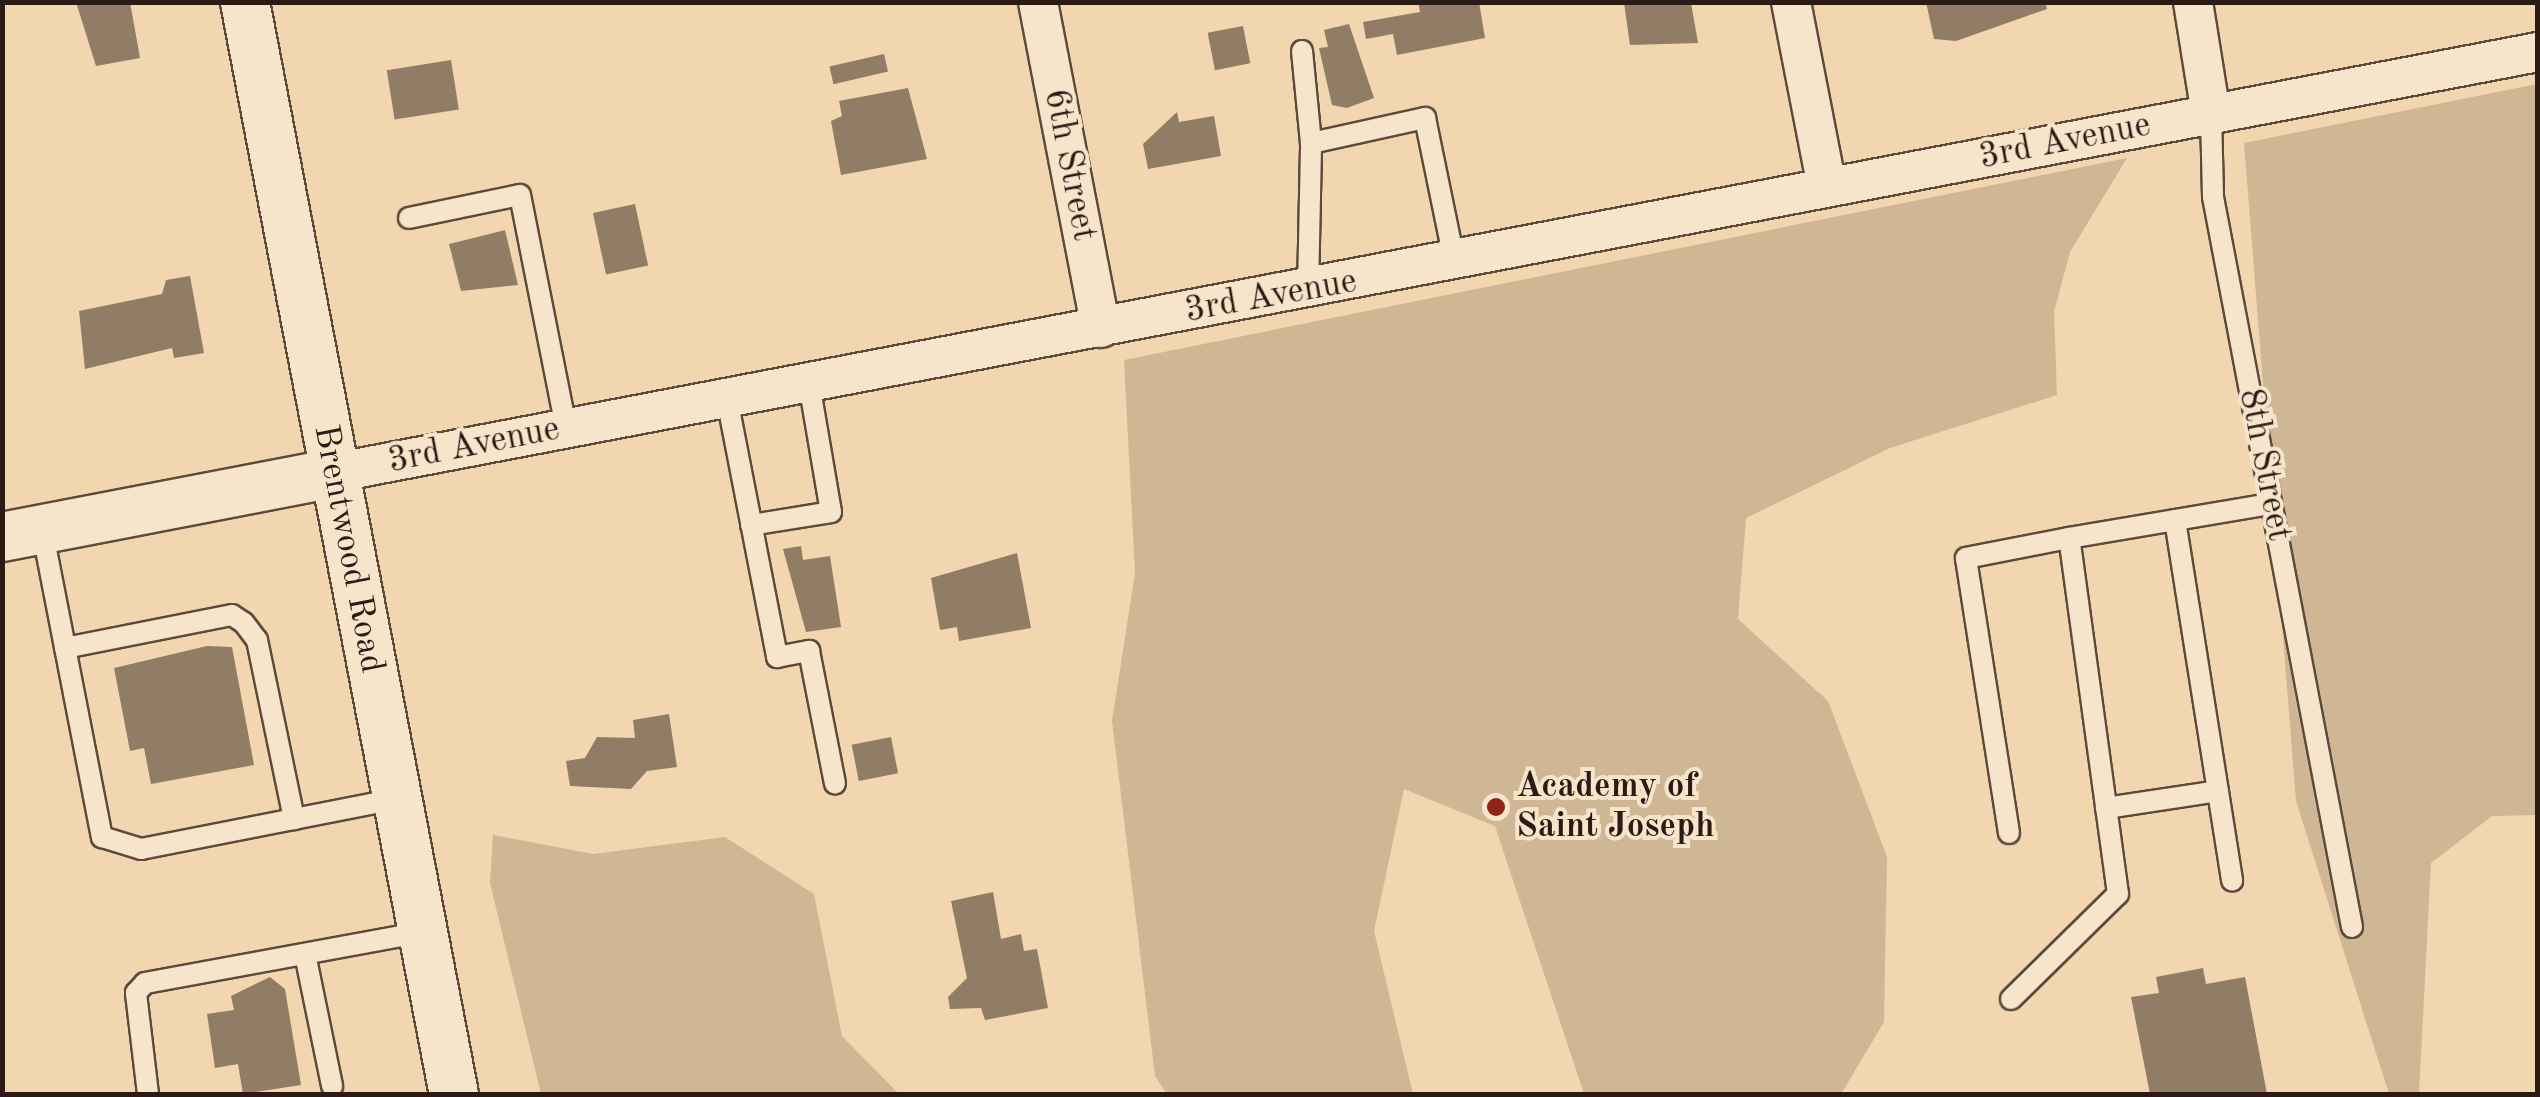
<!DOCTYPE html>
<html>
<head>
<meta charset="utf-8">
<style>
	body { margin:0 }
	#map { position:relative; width:2540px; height:1097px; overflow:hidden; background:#f1d6af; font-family:"Old Standard TT",serif }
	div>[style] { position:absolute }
	.green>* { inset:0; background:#cfb695 }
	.building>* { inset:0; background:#917c65; transform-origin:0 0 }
	.roads { filter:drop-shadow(2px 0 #5c4a3c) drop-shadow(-2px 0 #5c4a3c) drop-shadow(0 2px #5c4a3c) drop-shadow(0 -2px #5c4a3c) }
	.service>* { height:20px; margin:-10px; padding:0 10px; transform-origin:10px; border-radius:10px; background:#f6e4cb }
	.minor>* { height:38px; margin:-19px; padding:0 19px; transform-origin:19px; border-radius:19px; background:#f6e4cb }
	.tertiary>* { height:48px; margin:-24px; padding:0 24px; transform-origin:24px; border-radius:24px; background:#f6e4cb }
	.dots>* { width:28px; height:28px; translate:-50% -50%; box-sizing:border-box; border:5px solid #f6e4cb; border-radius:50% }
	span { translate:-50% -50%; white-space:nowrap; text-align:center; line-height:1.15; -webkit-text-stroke:8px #f6e4cb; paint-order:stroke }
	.street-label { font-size:35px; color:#2a1b15 }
	.poi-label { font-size:35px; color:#2a1b15; font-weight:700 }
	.left { translate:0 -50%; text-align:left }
	.frame { position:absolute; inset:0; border:5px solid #2a1b15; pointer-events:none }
</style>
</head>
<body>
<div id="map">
	<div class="green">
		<i style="clip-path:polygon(2537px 84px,2537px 815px,2492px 816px,2431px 863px,2419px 1094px,2389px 1094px,2296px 801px,2244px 143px)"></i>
		<i style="clip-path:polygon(2127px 158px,2070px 252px,2054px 312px,2057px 395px,1890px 448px,1746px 518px,1738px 619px,1828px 701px,1887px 857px,1884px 1022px,1841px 1094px,1584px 1094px,1495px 826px,1404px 789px,1374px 931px,1413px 1094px,1167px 1094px,1155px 1076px,1112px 721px,1135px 573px,1124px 360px)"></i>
		<i style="clip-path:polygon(493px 835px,593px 854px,725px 837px,814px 894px,842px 1036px,899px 1094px,541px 1094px,490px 883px)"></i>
	</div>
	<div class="building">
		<i style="clip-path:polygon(76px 2px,130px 2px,140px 58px,96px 66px)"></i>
		<i style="clip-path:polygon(1418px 2px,1479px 2px,1485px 38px,1397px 55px,1393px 34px,1366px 39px,1363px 22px,1420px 12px)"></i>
		<i style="clip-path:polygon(1926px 2px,2045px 2px,2047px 9px,1956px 41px,1934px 39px)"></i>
		<i style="clip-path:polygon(1624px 3px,1691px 3px,1698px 43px,1630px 45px)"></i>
		<i style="clip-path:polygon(1349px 24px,1374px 98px,1347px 108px,1332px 105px,1319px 48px,1328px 47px,1324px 30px)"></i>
		<i style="left:1243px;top:26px;width:38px;height:36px;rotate:79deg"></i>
		<i style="left:884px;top:54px;width:18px;height:56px;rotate:77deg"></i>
		<i style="left:451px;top:60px;width:50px;height:65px;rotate:81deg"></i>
		<i style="clip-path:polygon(908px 88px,927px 159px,841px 175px,831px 121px,842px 116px,839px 101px)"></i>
		<i style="clip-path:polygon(1177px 112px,1179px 122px,1214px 116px,1221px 156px,1148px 169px,1143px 144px)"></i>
		<i style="left:635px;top:204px;width:63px;height:43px;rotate:78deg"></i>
		<i style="clip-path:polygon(505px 230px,518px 285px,461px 291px,449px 244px)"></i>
		<i style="clip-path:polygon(190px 276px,204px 353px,174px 358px,172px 348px,85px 369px,79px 311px,162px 294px,166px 280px)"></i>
		<i style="clip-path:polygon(801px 546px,803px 560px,830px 556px,841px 627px,806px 632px,783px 549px)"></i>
		<i style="clip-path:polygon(1017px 553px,1031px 628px,959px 641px,957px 627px,940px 630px,931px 578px)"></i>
		<i style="clip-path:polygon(207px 646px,232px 647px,254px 765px,151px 784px,144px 748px,130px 751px,114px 668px)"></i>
		<i style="clip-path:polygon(669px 714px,677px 767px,647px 771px,631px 789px,570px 786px,566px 761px,585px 758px,597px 737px,635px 738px,633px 720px)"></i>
		<i style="left:891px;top:737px;width:37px;height:40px;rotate:79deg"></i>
		<i style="clip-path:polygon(993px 892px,1001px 939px,1021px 934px,1024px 951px,1037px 949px,1048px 1008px,985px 1020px,981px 1008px,950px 1009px,948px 997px,967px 978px,951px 901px)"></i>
		<i style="clip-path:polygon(2203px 968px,2206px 984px,2245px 977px,2267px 1094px,2150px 1094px,2131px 997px,2159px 993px,2156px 977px)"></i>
		<i style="clip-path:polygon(270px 977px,285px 989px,301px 1085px,243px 1094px,238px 1064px,215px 1068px,207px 1014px,234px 1010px,231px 996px)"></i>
	</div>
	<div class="roads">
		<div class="service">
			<i style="left:1302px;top:51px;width:92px;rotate:84.4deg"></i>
			<i style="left:2211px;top:114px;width:83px;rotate:88.6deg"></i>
			<i style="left:2213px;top:197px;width:743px;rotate:79.22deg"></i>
			<i style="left:409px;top:218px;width:113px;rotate:-11.7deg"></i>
			<i style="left:520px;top:195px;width:237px;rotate:78.8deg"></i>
			<i style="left:1308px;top:291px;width:148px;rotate:-88.8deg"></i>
			<i style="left:1311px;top:143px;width:117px;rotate:-12.4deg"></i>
			<i style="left:1425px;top:118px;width:149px;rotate:78.4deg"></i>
			<i style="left:727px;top:399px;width:263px;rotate:79deg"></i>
			<i style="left:777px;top:657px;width:33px;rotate:-11deg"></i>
			<i style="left:809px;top:651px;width:135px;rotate:78.9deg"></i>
			<i style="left:2175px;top:520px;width:365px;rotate:81deg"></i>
			<i style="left:751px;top:525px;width:81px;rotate:-9.2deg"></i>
			<i style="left:831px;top:512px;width:131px;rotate:-99.7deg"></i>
			<i style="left:42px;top:529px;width:314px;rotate:79deg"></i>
			<i style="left:102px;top:837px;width:41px;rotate:17.1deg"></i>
			<i style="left:141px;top:849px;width:261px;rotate:-11.1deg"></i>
			<i style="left:65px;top:648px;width:170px;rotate:-11.2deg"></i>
			<i style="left:232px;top:615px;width:14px;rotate:34deg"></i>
			<i style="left:244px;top:623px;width:21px;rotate:53deg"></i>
			<i style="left:257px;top:640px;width:183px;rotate:78.3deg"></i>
			<i style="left:2106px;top:808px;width:113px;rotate:-8.6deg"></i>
			<i style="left:2009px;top:833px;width:278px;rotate:-98.9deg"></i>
			<i style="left:1966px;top:558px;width:105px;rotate:-11deg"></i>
			<i style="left:305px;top:954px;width:135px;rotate:78.4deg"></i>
			<i style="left:2011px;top:999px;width:150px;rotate:-44.5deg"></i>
			<i style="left:2118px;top:894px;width:359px;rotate:-97.8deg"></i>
			<i style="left:2069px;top:538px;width:205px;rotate:-9.6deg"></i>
			<i style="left:148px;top:1094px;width:102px;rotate:-96.8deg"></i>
			<i style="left:136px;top:993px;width:13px;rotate:-48deg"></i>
			<i style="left:145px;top:983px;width:283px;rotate:-10.4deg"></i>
		</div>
		<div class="minor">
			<i style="left:1038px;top:2px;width:332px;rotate:79.1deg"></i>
			<i style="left:1791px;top:2px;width:189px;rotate:79deg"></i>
			<i style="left:2193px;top:2px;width:113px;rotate:80.9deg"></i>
			<i style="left:333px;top:473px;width:2245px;rotate:-10.81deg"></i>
		</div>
		<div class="tertiary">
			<i style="left:245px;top:2px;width:1112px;rotate:79.17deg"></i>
			<i style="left:2px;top:537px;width:337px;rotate:-10.9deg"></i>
		</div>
	</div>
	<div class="dots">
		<i style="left:1496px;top:807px;background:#8f2418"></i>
	</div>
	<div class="street-label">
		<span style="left:2065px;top:142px;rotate:-11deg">3rd Avenue</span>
		<span style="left:1069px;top:165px;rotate:79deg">6th Street</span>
		<span style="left:1271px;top:297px;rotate:-10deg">3rd Avenue</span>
		<span style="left:474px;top:446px;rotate:-11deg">3rd Avenue</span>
		<span style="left:2264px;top:465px;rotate:79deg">8th Street</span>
		<span style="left:348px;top:549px;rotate:79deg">Brentwood Road</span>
	</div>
	<div class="poi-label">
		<span class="left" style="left:1516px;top:807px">Academy of<br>Saint Joseph</span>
	</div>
	<div class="frame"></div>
</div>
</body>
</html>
